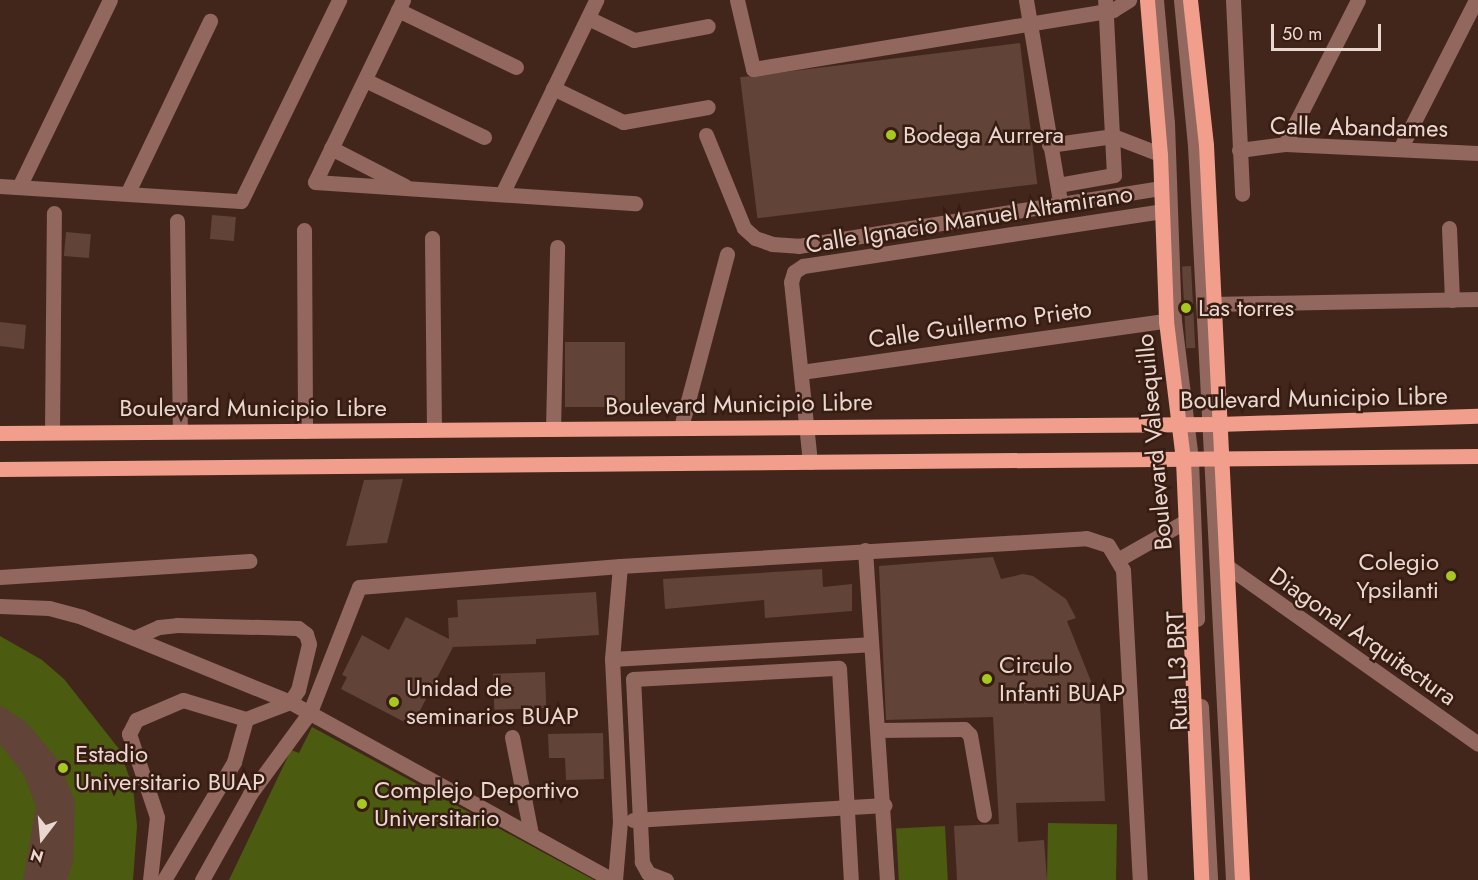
<!DOCTYPE html>
<html>
<head>
<meta charset="utf-8">
<style>
	body { margin:0 }
	#map { position:relative; width:1478px; height:880px; overflow:hidden; background:#42261c; font-family:Jost,sans-serif }
	div>[style] { position:absolute }
	.green>* { inset:0; background:#4b5b0f; transform-origin:0 0 }
	.building>* { inset:0; background:#614338; transform-origin:0 0 }
	.minor>* { height:15px; margin:-7.5px; padding:0 7.5px; transform-origin:7.5px; border-radius:7.5px; background:#91675e }
	.major>* { height:15px; margin:-7.5px; padding:0 7.5px; transform-origin:7.5px; border-radius:7.5px; background:#f29e8c }
	.dots>* { width:16px; height:16px; translate:-50% -50%; box-sizing:border-box; border:3px solid #371c12; border-radius:50% }
	span { translate:-50% -50%; white-space:nowrap; text-align:center; line-height:1.15; -webkit-text-stroke:5px #371c12; paint-order:stroke }
	.street-label { font-size:24px; color:#ead7d0 }
	.poi-label { font-size:24px; color:#ead7d0 }
	.left { translate:0 -50%; text-align:left }
	.right { translate:-100% -50%; text-align:right }
	.north { position:absolute; left:12px; top:808px; width:60px; height:60px; -webkit-text-stroke:4px #371c12; paint-order:stroke; rotate:196deg; font-size:16px; font-weight:700; line-height:24px; text-align:center; color:#ead7d0 }
	.north::after { content:''; display:block; margin:auto; width:21px; height:27px; background:#ead7d0; clip-path:polygon(50% 0,100% 100%,50% 72%,0 100%) }
	.scale { position:absolute; left:1271px; top:24px; width:110px; height:27px; box-sizing:border-box; border:3px solid #ead7d0; border-top:0; padding-left:8px; font-size:18px; line-height:21px; white-space:nowrap; color:#ead7d0; -webkit-text-stroke:4px #371c12; paint-order:stroke }
</style>
</head>
<body>
<div id="map">
	<div class="green">
		<i style="clip-path:polygon(0 636px,42px 660px,64px 679px,119px 749px,133px 787px,137px 826px,133px 880px,0 880px)"></i>
		<i style="clip-path:polygon(312px 727px,594px 880px,229px 880px,291px 750px,299px 753px)"></i>
		<i style="left:1048px;top:823px;width:69px;height:57px;rotate:1deg"></i>
		<i style="left:945px;top:826px;width:54px;height:49px;rotate:87deg"></i>
	</div>
	<div class="building">
		<i style="left:1020px;top:43px;width:142px;height:282px;rotate:83deg"></i>
		<i style="left:212px;top:215px;width:24px;height:24px;rotate:5deg"></i>
		<i style="left:66px;top:232px;width:25px;height:24px;rotate:5deg"></i>
		<i style="left:1191px;top:266px;width:82px;height:9px;rotate:87deg"></i>
		<i style="clip-path:polygon(0 322px,26px 325px,24px 349px,0 346px)"></i>
		<i style="left:625px;top:342px;width:65px;height:60px;rotate:90deg"></i>
		<i style="clip-path:polygon(403px 479px,387px 543px,346px 546px,364px 480px)"></i>
		<i style="clip-path:polygon(993px 557px,1001px 579px,1023px 574px,1033px 576px,1066px 599px,1076px 618px,1067px 621px,1100px 704px,1105px 801px,1016px 803px,1018px 842px,1044px 840px,1047px 880px,957px 880px,954px 826px,999px 824px,993px 717px,886px 720px,879px 566px)"></i>
		<i style="clip-path:polygon(822px 569px,823px 587px,852px 584px,852px 611px,765px 618px,764px 600px,665px 609px,663px 579px)"></i>
		<i style="clip-path:polygon(596px 592px,599px 635px,536px 639px,536px 644px,453px 647px,412px 726px,341px 689px,347px 677px,342px 675px,362px 635px,389px 650px,406px 617px,449px 639px,448px 618px,458px 617px,457px 600px)"></i>
		<i style="left:545px;top:672px;width:36px;height:52px;rotate:88deg"></i>
		<i style="clip-path:polygon(0 705px,27px 723px,57px 759px,75px 801px,73px 861px,67px 880px,23px 880px,36px 806px,24px 775px,0 744px)"></i>
		<i style="clip-path:polygon(603px 733px,604px 779px,566px 780px,565px 758px,549px 758px,548px 734px)"></i>
	</div>
	<div class="minor">
		<i style="left:403px;top:0;width:202px;rotate:115.8deg"></i>
		<i style="left:315px;top:182px;width:321px;rotate:3.8deg"></i>
		<i style="left:737px;top:0;width:71px;rotate:76.9deg"></i>
		<i style="left:753px;top:69px;width:365px;rotate:-9.3deg"></i>
		<i style="left:1113px;top:10px;width:19px;rotate:-32deg"></i>
		<i style="left:1026px;top:0;width:198px;rotate:80.4deg"></i>
		<i style="left:1156px;top:0;width:123px;rotate:84.9deg"></i>
		<i style="left:1167px;top:123px;width:198px;rotate:88deg"></i>
		<i style="left:1174px;top:321px;width:140px;rotate:83deg"></i>
		<i style="left:1191px;top:460px;width:159px;rotate:87.8deg"></i>
		<i style="left:1181px;top:0;width:146px;rotate:84.5deg"></i>
		<i style="left:1195px;top:145px;width:736px;rotate:87.04deg"></i>
		<i style="left:1233px;top:0;width:194px;rotate:87.3deg"></i>
		<i style="left:398px;top:10px;width:131px;rotate:25.8deg"></i>
		<i style="left:588px;top:18px;width:51px;rotate:25.6deg"></i>
		<i style="left:634px;top:40px;width:75px;rotate:-10.7deg"></i>
		<i style="left:365px;top:80px;width:132px;rotate:25.6deg"></i>
		<i style="left:553px;top:88px;width:78px;rotate:25.9deg"></i>
		<i style="left:623px;top:122px;width:86px;rotate:-10deg"></i>
		<i style="left:706px;top:135px;width:100px;rotate:67.8deg"></i>
		<i style="left:744px;top:228px;width:15px;rotate:42deg"></i>
		<i style="left:755px;top:238px;width:18px;rotate:19deg"></i>
		<i style="left:772px;top:244px;width:26px;rotate:4deg"></i>
		<i style="left:798px;top:246px;width:368px;rotate:-9.1deg"></i>
		<i style="left:1285px;top:144px;width:161px;rotate:-63.1deg"></i>
		<i style="left:1049px;top:145px;width:65px;rotate:-8deg"></i>
		<i style="left:1113px;top:136px;width:50px;rotate:21deg"></i>
		<i style="left:331px;top:148px;width:83px;rotate:27.2deg"></i>
		<i style="left:1400px;top:149px;width:167px;rotate:-63deg"></i>
		<i style="left:1239px;top:150px;width:46px;rotate:-7.4deg"></i>
		<i style="left:1285px;top:144px;width:193px;rotate:2.7deg"></i>
		<i style="left:1058px;top:185px;width:57px;rotate:-10.1deg"></i>
		<i style="left:1114px;top:175px;width:175px;rotate:-92.9deg"></i>
		<i style="left:0;top:186px;width:241px;rotate:3.6deg"></i>
		<i style="left:241px;top:201px;width:224px;rotate:-64deg"></i>
		<i style="left:19px;top:187px;width:208px;rotate:-64.1deg"></i>
		<i style="left:128px;top:192px;width:190px;rotate:-64.4deg"></i>
		<i style="left:502px;top:194px;width:216px;rotate:-64.1deg"></i>
		<i style="left:177px;top:221px;width:210px;rotate:89.2deg"></i>
		<i style="left:1449px;top:228px;width:72px;rotate:87.6deg"></i>
		<i style="left:304px;top:230px;width:201px;rotate:89.7deg"></i>
		<i style="left:432px;top:238px;width:191px;rotate:89.4deg"></i>
		<i style="left:1211px;top:304px;width:267px;rotate:-1.1deg"></i>
		<i style="left:801px;top:372px;width:369px;rotate:-8deg"></i>
		<i style="left:681px;top:427px;width:179px;rotate:-75.1deg"></i>
		<i style="left:553px;top:429px;width:182px;rotate:-88.7deg"></i>
		<i style="left:52px;top:432px;width:219px;rotate:-89.5deg"></i>
		<i style="left:810px;top:462px;width:181px;rotate:-96deg"></i>
		<i style="left:791px;top:282px;width:10px;rotate:-73deg"></i>
		<i style="left:794px;top:272px;width:11px;rotate:-34deg"></i>
		<i style="left:803px;top:266px;width:363px;rotate:-8.7deg"></i>
		<i style="left:865px;top:550px;width:331px;rotate:86.2deg"></i>
		<i style="left:1119px;top:559px;width:77px;rotate:-29.6deg"></i>
		<i style="left:1224px;top:564px;width:311px;rotate:35.3deg"></i>
		<i style="left:0;top:577px;width:250px;rotate:-3.7deg"></i>
		<i style="left:0;top:606px;width:49px;rotate:2.3deg"></i>
		<i style="left:49px;top:608px;width:34px;rotate:15deg"></i>
		<i style="left:82px;top:617px;width:225px;rotate:22.2deg"></i>
		<i style="left:290px;top:702px;width:369px;rotate:28.9deg"></i>
		<i style="left:134px;top:638px;width:27px;rotate:-24deg"></i>
		<i style="left:159px;top:627px;width:18px;rotate:-6deg"></i>
		<i style="left:177px;top:625px;width:121px;rotate:1.4deg"></i>
		<i style="left:298px;top:628px;width:10px;rotate:37deg"></i>
		<i style="left:306px;top:634px;width:10px;rotate:73deg"></i>
		<i style="left:309px;top:644px;width:47px;rotate:103.4deg"></i>
		<i style="left:298px;top:690px;width:14px;rotate:124deg"></i>
		<i style="left:290px;top:702px;width:47px;rotate:158.9deg"></i>
		<i style="left:246px;top:719px;width:45px;rotate:105.6deg"></i>
		<i style="left:234px;top:762px;width:137px;rotate:120.7deg"></i>
		<i style="left:612px;top:659px;width:258px;rotate:-3.3deg"></i>
		<i style="left:1201px;top:706px;width:174px;rotate:87deg"></i>
		<i style="left:878px;top:730px;width:86px;rotate:-0.7deg"></i>
		<i style="left:964px;top:729px;width:8px;rotate:45deg"></i>
		<i style="left:970px;top:735px;width:81px;rotate:80.1deg"></i>
		<i style="left:512px;top:737px;width:99px;rotate:78.9deg"></i>
		<i style="left:633px;top:820px;width:252px;rotate:-3.4deg"></i>
		<i style="left:150px;top:880px;width:63px;rotate:-83.7deg"></i>
		<i style="left:157px;top:817px;width:88px;rotate:-108.6deg"></i>
		<i style="left:129px;top:734px;width:16px;rotate:-63deg"></i>
		<i style="left:136px;top:720px;width:51px;rotate:-23.1deg"></i>
		<i style="left:183px;top:700px;width:66px;rotate:16.8deg"></i>
		<i style="left:202px;top:880px;width:98px;rotate:-60.8deg"></i>
		<i style="left:250px;top:794px;width:102px;rotate:-53.8deg"></i>
		<i style="left:310px;top:712px;width:134px;rotate:-68.6deg"></i>
		<i style="left:359px;top:587px;width:262px;rotate:-4.6deg"></i>
		<i style="left:620px;top:566px;width:467px;rotate:-3.4deg"></i>
		<i style="left:1086px;top:538px;width:23px;rotate:18deg"></i>
		<i style="left:1108px;top:545px;width:29px;rotate:59deg"></i>
		<i style="left:1123px;top:570px;width:310px;rotate:86.9deg"></i>
		<i style="left:615px;top:880px;width:58px;rotate:-85.1deg"></i>
		<i style="left:620px;top:822px;width:163px;rotate:-92.8deg"></i>
		<i style="left:612px;top:659px;width:93px;rotate:-85.1deg"></i>
		<i style="left:666px;top:880px;width:19px;rotate:-159deg"></i>
		<i style="left:648px;top:873px;width:13px;rotate:-119deg"></i>
		<i style="left:642px;top:862px;width:183px;rotate:-92.8deg"></i>
		<i style="left:633px;top:679px;width:206px;rotate:-3.1deg"></i>
		<i style="left:839px;top:668px;width:212px;rotate:86.8deg"></i>
	</div>
	<div class="major">
		<i style="left:1147px;top:0;width:155px;rotate:85.2deg"></i>
		<i style="left:1160px;top:154px;width:167px;rotate:87.9deg"></i>
		<i style="left:1166px;top:321px;width:140px;rotate:83deg"></i>
		<i style="left:1183px;top:460px;width:420px;rotate:87.5deg"></i>
		<i style="left:1190px;top:0;width:146px;rotate:83.7deg"></i>
		<i style="left:1206px;top:145px;width:736px;rotate:87.2deg"></i>
		<i style="left:0;top:433px;width:1218px;rotate:-0.42deg"></i>
		<i style="left:1218px;top:424px;width:260px;rotate:-1.8deg"></i>
		<i style="left:0;top:469px;width:1478px;rotate:-0.5deg"></i>
	</div>
	<div class="dots">
		<i style="left:891px;top:135px;background:#a6c820"></i>
		<i style="left:1186px;top:308px;background:#a6c820"></i>
		<i style="left:1451px;top:576px;background:#a6c820"></i>
		<i style="left:987px;top:679px;background:#a6c820"></i>
		<i style="left:394px;top:702px;background:#a6c820"></i>
		<i style="left:63px;top:768px;background:#a6c820"></i>
		<i style="left:362px;top:804px;background:#a6c820"></i>
	</div>
	<div class="street-label">
		<span style="left:1359px;top:127px;rotate:1deg">Calle Abandames</span>
		<span style="left:969px;top:219px;rotate:-9deg">Calle Ignacio Manuel Altamirano</span>
		<span style="left:980px;top:324px;rotate:-8deg">Calle Guillermo Prieto</span>
		<span style="left:1314px;top:398px;rotate:-1deg">Boulevard Municipio Libre</span>
		<span style="left:739px;top:404px;rotate:-1deg">Boulevard Municipio Libre</span>
		<span style="left:253px;top:408px">Boulevard Municipio Libre</span>
		<span style="left:1154px;top:442px;rotate:-95deg">Boulevard Valsequillo</span>
		<span style="left:1363px;top:636px;rotate:35deg">Diagonal Arquitectura</span>
		<span style="left:1177px;top:671px;rotate:-92deg">Ruta L3 BRT</span>
	</div>
	<div class="poi-label">
		<span class="left" style="left:903px;top:135px">Bodega Aurrera</span>
		<span class="left" style="left:1198px;top:308px">Las torres</span>
		<span class="right" style="left:1439px;top:576px">Colegio<br>Ypsilanti</span>
		<span class="left" style="left:999px;top:679px">Circulo<br>Infanti BUAP</span>
		<span class="left" style="left:406px;top:702px">Unidad de<br>seminarios BUAP</span>
		<span class="left" style="left:75px;top:768px">Estadio<br>Universitario BUAP</span>
		<span class="left" style="left:374px;top:804px">Complejo Deportivo<br>Universitario</span>
	</div>
	<div class="north">N</div>
	<div class="scale">50 m</div>
</div>
</body>
</html>
